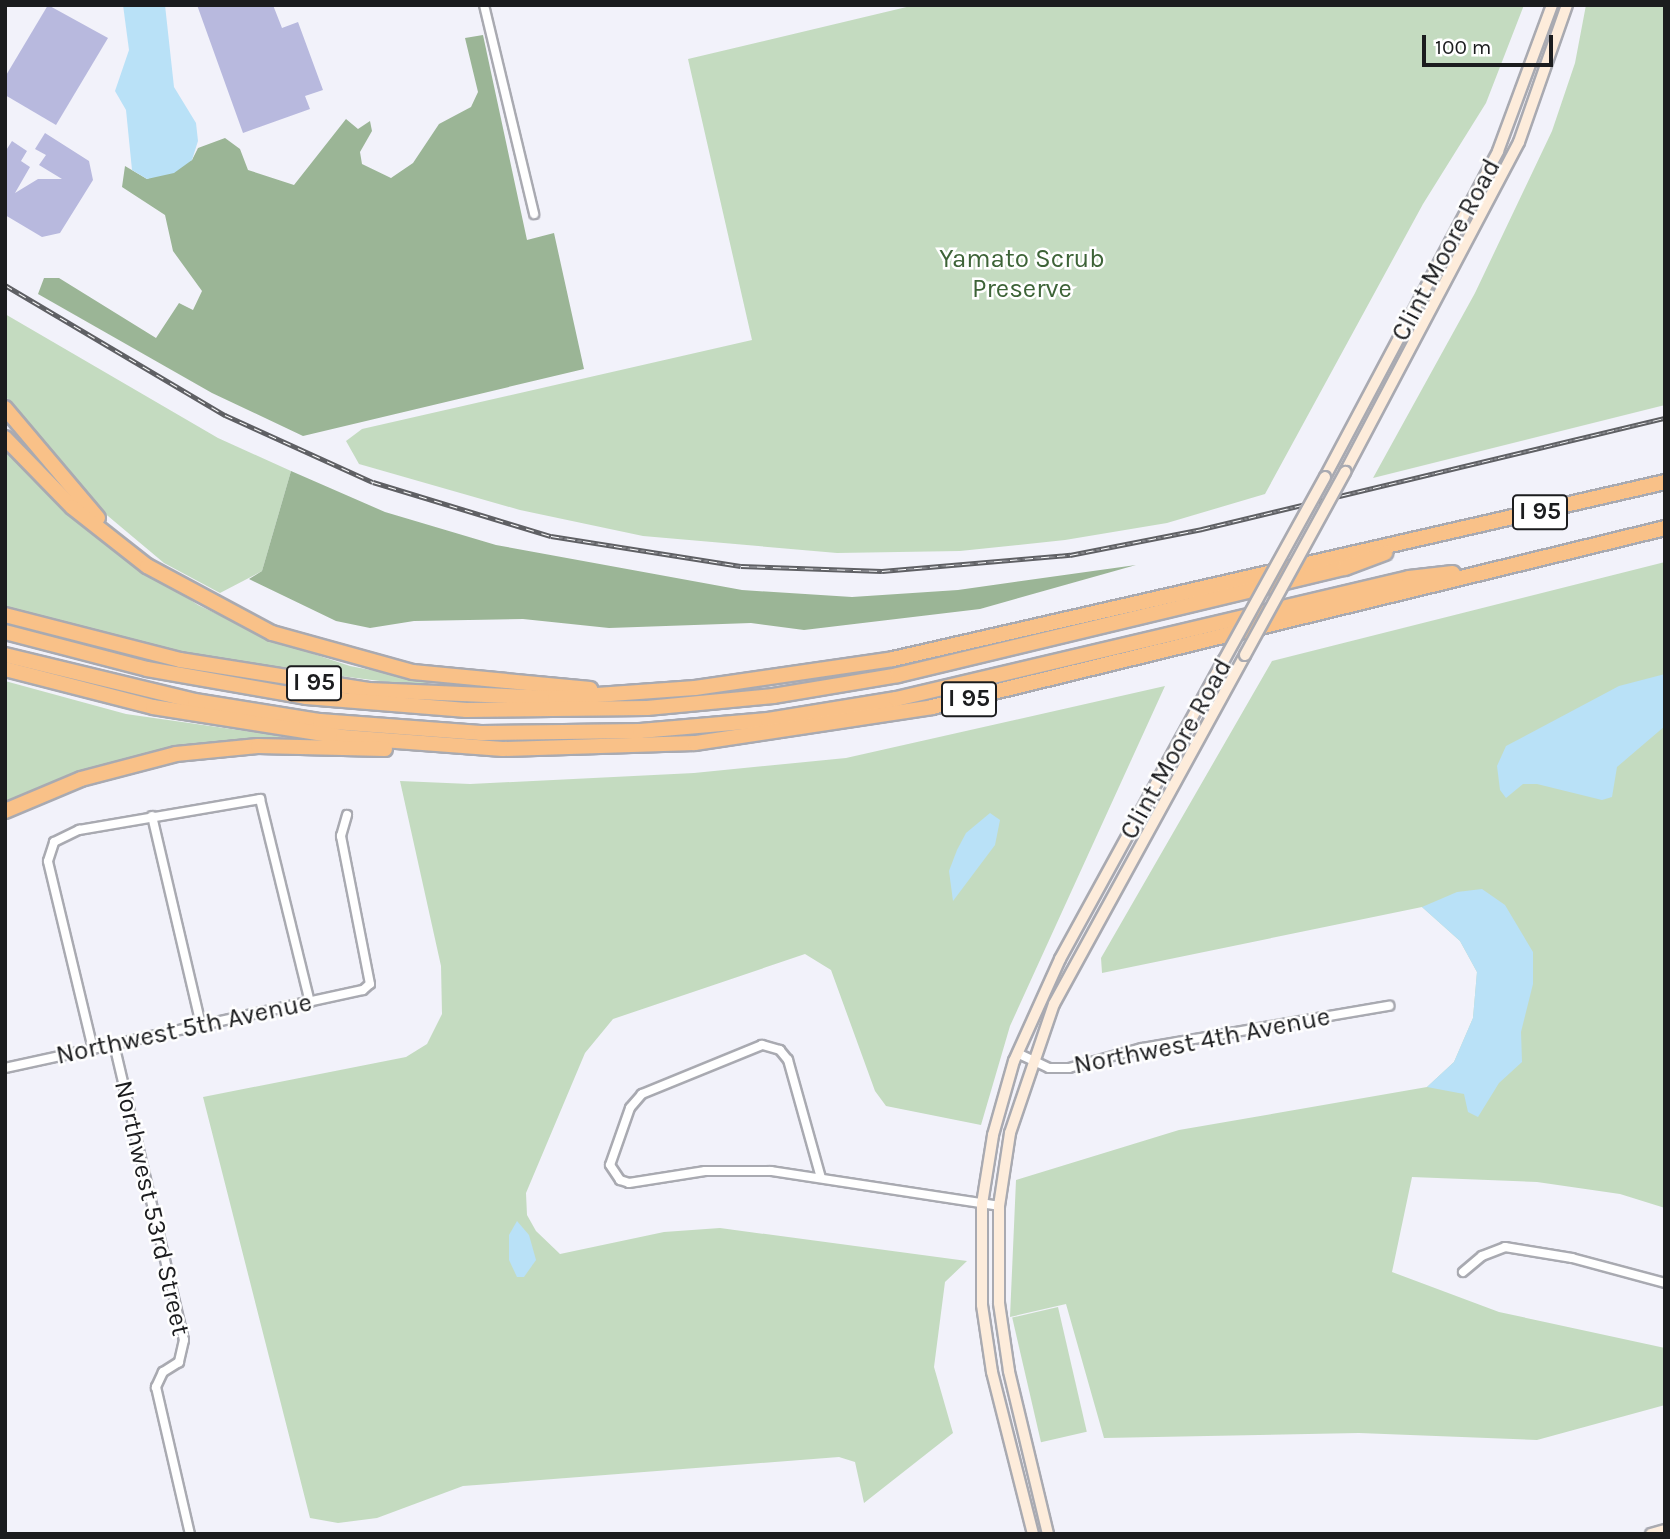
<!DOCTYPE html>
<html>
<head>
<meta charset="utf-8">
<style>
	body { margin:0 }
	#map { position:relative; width:1670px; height:1539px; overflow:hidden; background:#f2f2fa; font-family:Karla,sans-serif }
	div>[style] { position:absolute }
	.green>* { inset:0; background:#c4dbc0; transform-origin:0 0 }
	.forest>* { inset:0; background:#9bb596 }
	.water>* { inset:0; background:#b9e1f7 }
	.building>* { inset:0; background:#b8b9de }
	.roads { filter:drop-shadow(2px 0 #a9aab1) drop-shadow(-2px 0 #a9aab1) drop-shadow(0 2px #a9aab1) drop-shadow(0 -2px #a9aab1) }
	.street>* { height:8px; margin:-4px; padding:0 4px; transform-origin:4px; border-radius:4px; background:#fff }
	.secondary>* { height:10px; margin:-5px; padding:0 5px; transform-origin:5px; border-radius:5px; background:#fdecdb }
	.highway>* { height:14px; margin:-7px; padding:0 7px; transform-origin:7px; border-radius:7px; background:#f9c188 }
	.rail>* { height:5px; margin-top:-2.5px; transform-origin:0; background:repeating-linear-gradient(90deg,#fff 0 8px,#5f6064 0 16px); box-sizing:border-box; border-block:2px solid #5f6064 }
	.bridges { filter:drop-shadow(2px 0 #a9aab1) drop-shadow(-2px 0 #a9aab1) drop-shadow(0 2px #a9aab1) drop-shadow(0 -2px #a9aab1) }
	.secondary-bridge>* { height:10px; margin:-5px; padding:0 5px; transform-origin:5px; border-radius:5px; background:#fdecdb }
	span { translate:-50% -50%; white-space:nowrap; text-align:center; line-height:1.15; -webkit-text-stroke:5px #fff; paint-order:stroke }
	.shield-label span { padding:2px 5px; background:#fff; border:2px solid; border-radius:5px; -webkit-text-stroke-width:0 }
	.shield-label { font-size:24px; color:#1b1c1e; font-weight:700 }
	.street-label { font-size:26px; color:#1b1c1e }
	.park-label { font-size:26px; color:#3d6337 }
	.frame { position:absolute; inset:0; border:7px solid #1b1c1e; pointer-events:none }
	.scale { position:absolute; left:1422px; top:35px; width:131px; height:32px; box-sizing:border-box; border:4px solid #1b1c1e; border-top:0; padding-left:9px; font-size:21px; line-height:24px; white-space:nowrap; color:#1b1c1e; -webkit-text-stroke:5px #fff; paint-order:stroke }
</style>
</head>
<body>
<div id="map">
	<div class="green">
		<i style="clip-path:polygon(915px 5px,1524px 5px,1486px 103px,1423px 204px,1265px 494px,1167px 523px,1065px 540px,960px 551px,837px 553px,643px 536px,520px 510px,359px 464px,346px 441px,362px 429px,752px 340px,688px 59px)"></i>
		<i style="clip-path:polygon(1586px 5px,1665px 5px,1665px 405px,1373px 478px,1475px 293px,1552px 131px,1575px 63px)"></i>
		<i style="clip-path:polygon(5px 314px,218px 438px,291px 471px,262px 571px,220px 593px,164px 563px,102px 511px,5px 396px)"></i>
		<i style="clip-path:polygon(5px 448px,99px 539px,198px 605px,274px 641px,350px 666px,428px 681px,428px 687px,195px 658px,5px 609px)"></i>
		<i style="clip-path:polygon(1665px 562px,1665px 1208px,1620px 1194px,1537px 1182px,1412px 1177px,1392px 1272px,1499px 1312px,1665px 1348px,1665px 1405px,1537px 1440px,1359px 1433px,1104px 1438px,1066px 1304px,1010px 1317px,1016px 1180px,1179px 1130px,1427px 1087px,1454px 1062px,1473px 1018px,1477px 972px,1460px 941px,1422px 907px,1102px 973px,1101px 958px,1272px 661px)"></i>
		<i style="clip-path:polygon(5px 681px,126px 714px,280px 736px,279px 742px,186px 749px,5px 808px)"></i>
		<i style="clip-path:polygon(1165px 686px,1010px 1026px,981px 1125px,886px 1106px,875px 1091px,831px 970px,805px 954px,613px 1019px,585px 1053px,526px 1193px,527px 1215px,536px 1231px,560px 1254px,664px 1232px,720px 1228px,967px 1261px,945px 1282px,934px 1367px,953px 1433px,864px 1503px,855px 1462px,839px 1457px,463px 1486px,377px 1518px,338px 1523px,310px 1518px,203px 1097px,406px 1057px,427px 1044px,442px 1014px,441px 966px,400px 781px,470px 784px,694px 773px,846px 758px)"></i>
		<i style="left:1058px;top:1307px;width:128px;height:47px;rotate:77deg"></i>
	</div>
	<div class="forest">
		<i style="clip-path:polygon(483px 35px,527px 240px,554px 233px,584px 369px,303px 436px,212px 393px,38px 294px,44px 278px,59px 278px,156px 338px,179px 303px,193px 310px,202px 291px,173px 251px,165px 215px,122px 187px,125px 166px,147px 179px,192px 160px,198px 148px,225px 138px,240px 149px,248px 170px,294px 185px,346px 119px,358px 129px,370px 121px,372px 131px,360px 152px,362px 164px,391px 178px,413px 163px,439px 124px,471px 107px,478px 92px,465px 38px)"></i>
		<i style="clip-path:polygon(291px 471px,385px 512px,496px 545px,742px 590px,852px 597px,958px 590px,1136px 565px,980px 609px,804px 630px,751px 623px,609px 628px,523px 619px,414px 621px,370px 628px,336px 621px,249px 579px,262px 571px)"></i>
	</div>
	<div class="water">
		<i style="clip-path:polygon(123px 5px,165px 5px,174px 87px,196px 123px,198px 141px,192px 160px,174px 173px,147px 179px,132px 170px,126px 110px,115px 91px,129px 50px)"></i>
		<i style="clip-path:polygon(1665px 674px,1665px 726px,1617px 767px,1612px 797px,1602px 800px,1537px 784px,1523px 784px,1506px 798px,1500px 790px,1497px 766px,1506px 746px,1619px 686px)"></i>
		<i style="clip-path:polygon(990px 813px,1000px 820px,995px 845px,953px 901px,949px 871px,957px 850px,966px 833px)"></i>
		<i style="clip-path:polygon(1482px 889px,1505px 905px,1533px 952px,1533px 984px,1521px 1032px,1522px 1062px,1499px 1083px,1478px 1117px,1468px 1112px,1464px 1094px,1427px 1087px,1454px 1062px,1473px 1018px,1477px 972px,1460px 941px,1422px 907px,1457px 892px)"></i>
		<i style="clip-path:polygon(517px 1221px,529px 1235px,536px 1260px,524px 1277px,517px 1277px,509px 1260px,509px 1235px)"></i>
	</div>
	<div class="building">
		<i style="clip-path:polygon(48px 5px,108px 38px,56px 125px,5px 95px,5px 77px)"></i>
		<i style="clip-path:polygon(197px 5px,273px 5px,282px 28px,298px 22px,323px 90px,305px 96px,310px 109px,243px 133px)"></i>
		<i style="clip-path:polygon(45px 133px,89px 161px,93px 180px,60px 233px,42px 237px,5px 215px,5px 152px,12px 141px,27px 151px,21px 161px,30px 167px,15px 193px,38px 179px,62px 179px,39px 165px,46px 155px,35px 149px)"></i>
	</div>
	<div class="roads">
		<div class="street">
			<i style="left:484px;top:5px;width:215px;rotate:76.5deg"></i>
			<i style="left:152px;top:816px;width:215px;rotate:76.8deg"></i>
			<i style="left:114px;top:1044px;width:304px;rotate:76.7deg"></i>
			<i style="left:184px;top:1340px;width:23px;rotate:103deg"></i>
			<i style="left:179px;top:1362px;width:19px;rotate:148deg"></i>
			<i style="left:163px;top:1372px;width:17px;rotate:115deg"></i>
			<i style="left:156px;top:1387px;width:151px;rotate:77deg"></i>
			<i style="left:93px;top:1049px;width:193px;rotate:-103.5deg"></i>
			<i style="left:48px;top:861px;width:20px;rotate:-72deg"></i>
			<i style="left:54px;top:842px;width:28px;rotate:-26deg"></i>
			<i style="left:79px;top:830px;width:184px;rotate:-9.7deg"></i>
			<i style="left:260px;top:799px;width:209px;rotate:76.2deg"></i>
			<i style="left:1017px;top:1053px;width:35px;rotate:25deg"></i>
			<i style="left:1049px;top:1068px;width:20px"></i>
			<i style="left:1069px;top:1068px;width:76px;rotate:-15.3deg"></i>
			<i style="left:1142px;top:1048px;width:251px;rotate:-9.7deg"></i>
			<i style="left:5px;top:1068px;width:366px;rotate:-12.3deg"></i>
			<i style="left:363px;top:990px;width:9px;rotate:-41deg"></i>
			<i style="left:370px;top:984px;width:151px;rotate:-101.1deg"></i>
			<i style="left:341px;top:836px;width:22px;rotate:-74deg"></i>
			<i style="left:821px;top:1178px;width:123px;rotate:-105.6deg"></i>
			<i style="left:788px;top:1060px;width:13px;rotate:-129deg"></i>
			<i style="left:780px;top:1050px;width:19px;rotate:-164deg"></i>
			<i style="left:762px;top:1045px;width:130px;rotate:157.8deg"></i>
			<i style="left:642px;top:1094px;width:18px;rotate:131deg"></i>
			<i style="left:630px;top:1108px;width:60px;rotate:109.3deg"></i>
			<i style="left:610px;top:1165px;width:18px;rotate:56deg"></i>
			<i style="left:620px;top:1180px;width:9px;rotate:18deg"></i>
			<i style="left:629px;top:1183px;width:77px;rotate:-9deg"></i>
			<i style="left:705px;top:1171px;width:66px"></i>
			<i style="left:771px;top:1171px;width:231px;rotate:8.7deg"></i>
			<i style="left:1463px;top:1272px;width:25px;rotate:-40deg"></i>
			<i style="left:1482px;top:1256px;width:25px;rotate:-21deg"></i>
			<i style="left:1505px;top:1247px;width:68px;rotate:9.3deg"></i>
			<i style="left:1572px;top:1258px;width:96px;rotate:15deg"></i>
		</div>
		<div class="secondary">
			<i style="left:1345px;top:472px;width:373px;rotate:-62.2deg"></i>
			<i style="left:1519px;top:142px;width:145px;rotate:-70.7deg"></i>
			<i style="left:1325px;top:477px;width:369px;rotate:-62deg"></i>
			<i style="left:1498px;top:151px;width:156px;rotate:-69.7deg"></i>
			<i style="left:1033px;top:1534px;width:167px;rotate:-104.2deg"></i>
			<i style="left:992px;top:1372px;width:68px;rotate:-98.5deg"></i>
			<i style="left:982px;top:1305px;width:101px;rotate:-90deg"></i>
			<i style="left:982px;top:1204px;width:70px;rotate:-80.9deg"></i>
			<i style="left:993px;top:1135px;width:77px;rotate:-74.2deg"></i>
			<i style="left:1014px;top:1061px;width:112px;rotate:-65.7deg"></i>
			<i style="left:1060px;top:959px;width:341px;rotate:-61.3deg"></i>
			<i style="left:1048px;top:1534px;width:168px;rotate:-103.5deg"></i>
			<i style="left:1009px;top:1371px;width:69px;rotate:-98.4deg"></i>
			<i style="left:999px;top:1303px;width:97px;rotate:-90deg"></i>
			<i style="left:999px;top:1206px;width:74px;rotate:-81.4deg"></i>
			<i style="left:1010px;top:1133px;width:136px;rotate:-71.2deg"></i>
			<i style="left:1054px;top:1004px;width:398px;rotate:-61.3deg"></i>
			<i style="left:1651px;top:1534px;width:15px;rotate:-16deg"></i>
		</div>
		<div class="highway">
			<i style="left:5px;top:408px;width:144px;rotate:49.8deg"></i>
			<i style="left:5px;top:438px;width:96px;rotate:45.8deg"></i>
			<i style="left:72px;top:507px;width:95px;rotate:38.2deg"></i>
			<i style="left:147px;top:566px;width:142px;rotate:28.2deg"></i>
			<i style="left:272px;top:633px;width:146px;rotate:15.5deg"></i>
			<i style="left:413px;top:672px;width:178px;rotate:5.5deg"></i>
			<i style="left:5px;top:615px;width:181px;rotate:14.4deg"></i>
			<i style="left:180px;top:660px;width:191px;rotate:9deg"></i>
			<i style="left:369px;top:690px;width:186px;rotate:2.5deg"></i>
			<i style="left:555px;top:698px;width:140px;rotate:-4.1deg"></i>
			<i style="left:695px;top:688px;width:200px;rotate:-8.3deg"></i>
			<i style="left:893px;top:659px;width:792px;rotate:-12.91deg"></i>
			<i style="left:5px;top:632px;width:147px;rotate:14.6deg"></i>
			<i style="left:147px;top:669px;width:161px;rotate:10deg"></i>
			<i style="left:306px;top:697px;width:161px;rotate:4.6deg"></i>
			<i style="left:466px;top:710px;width:181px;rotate:-0.6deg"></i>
			<i style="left:647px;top:708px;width:127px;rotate:-5.4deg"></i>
			<i style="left:773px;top:696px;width:127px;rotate:-9.5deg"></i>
			<i style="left:898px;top:675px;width:460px;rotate:-13.5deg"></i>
			<i style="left:1345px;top:568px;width:43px;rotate:-20.6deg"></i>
			<i style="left:5px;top:655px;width:195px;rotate:13.6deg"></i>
			<i style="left:195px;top:701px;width:127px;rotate:9.1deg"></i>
			<i style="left:320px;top:721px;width:161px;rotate:4.3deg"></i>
			<i style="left:481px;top:733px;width:159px;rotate:-0.7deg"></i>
			<i style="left:640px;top:731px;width:128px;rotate:-4.9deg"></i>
			<i style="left:768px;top:720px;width:130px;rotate:-9.3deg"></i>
			<i style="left:896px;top:699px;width:527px;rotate:-13.27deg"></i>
			<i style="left:1409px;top:578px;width:44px;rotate:-6.5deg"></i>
			<i style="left:5px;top:669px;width:153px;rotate:14.4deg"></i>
			<i style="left:153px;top:707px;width:192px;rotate:9deg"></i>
			<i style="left:343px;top:737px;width:160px;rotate:4.3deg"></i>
			<i style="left:503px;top:749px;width:192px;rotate:-1.8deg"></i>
			<i style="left:695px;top:743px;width:240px;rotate:-8.6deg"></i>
			<i style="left:932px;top:707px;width:755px;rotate:-13.72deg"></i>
			<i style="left:5px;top:811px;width:82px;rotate:-22.8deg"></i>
			<i style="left:81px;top:779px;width:98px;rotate:-14.7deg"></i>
			<i style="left:176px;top:754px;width:82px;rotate:-5.6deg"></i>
			<i style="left:258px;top:746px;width:127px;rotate:1.4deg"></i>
		</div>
	</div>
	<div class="rail">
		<i style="left:5px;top:285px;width:256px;rotate:30.6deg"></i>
		<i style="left:225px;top:415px;width:162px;rotate:24.4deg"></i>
		<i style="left:373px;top:482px;width:186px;rotate:16.9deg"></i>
		<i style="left:551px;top:536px;width:192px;rotate:9deg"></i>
		<i style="left:741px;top:566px;width:141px;rotate:2deg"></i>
		<i style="left:882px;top:571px;width:189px;rotate:-4.9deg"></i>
		<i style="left:1070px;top:555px;width:135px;rotate:-11.1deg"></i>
		<i style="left:1202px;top:529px;width:476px;rotate:-13.5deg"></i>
	</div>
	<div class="bridges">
		<div class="secondary-bridge">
			<i style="left:1245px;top:655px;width:209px;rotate:-61.3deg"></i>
			<i style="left:1224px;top:660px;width:209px;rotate:-61.1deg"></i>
		</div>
	</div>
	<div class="shield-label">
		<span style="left:1540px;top:512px">I 95</span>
		<span style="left:314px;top:683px">I 95</span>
		<span style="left:969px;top:699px">I 95</span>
	</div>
	<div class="street-label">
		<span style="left:1446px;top:250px;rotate:-62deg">Clint Moore Road</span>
		<span style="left:1176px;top:749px;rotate:-61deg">Clint Moore Road</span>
		<span style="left:184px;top:1029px;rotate:-12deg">Northwest 5th Avenue</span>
		<span style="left:1202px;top:1041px;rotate:-11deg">Northwest 4th Avenue</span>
		<span style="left:152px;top:1208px;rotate:77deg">Northwest 53rd Street</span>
	</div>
	<div class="park-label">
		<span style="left:1022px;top:274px">Yamato Scrub<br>Preserve</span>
	</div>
	<div class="frame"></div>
	<div class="scale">100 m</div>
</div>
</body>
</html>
